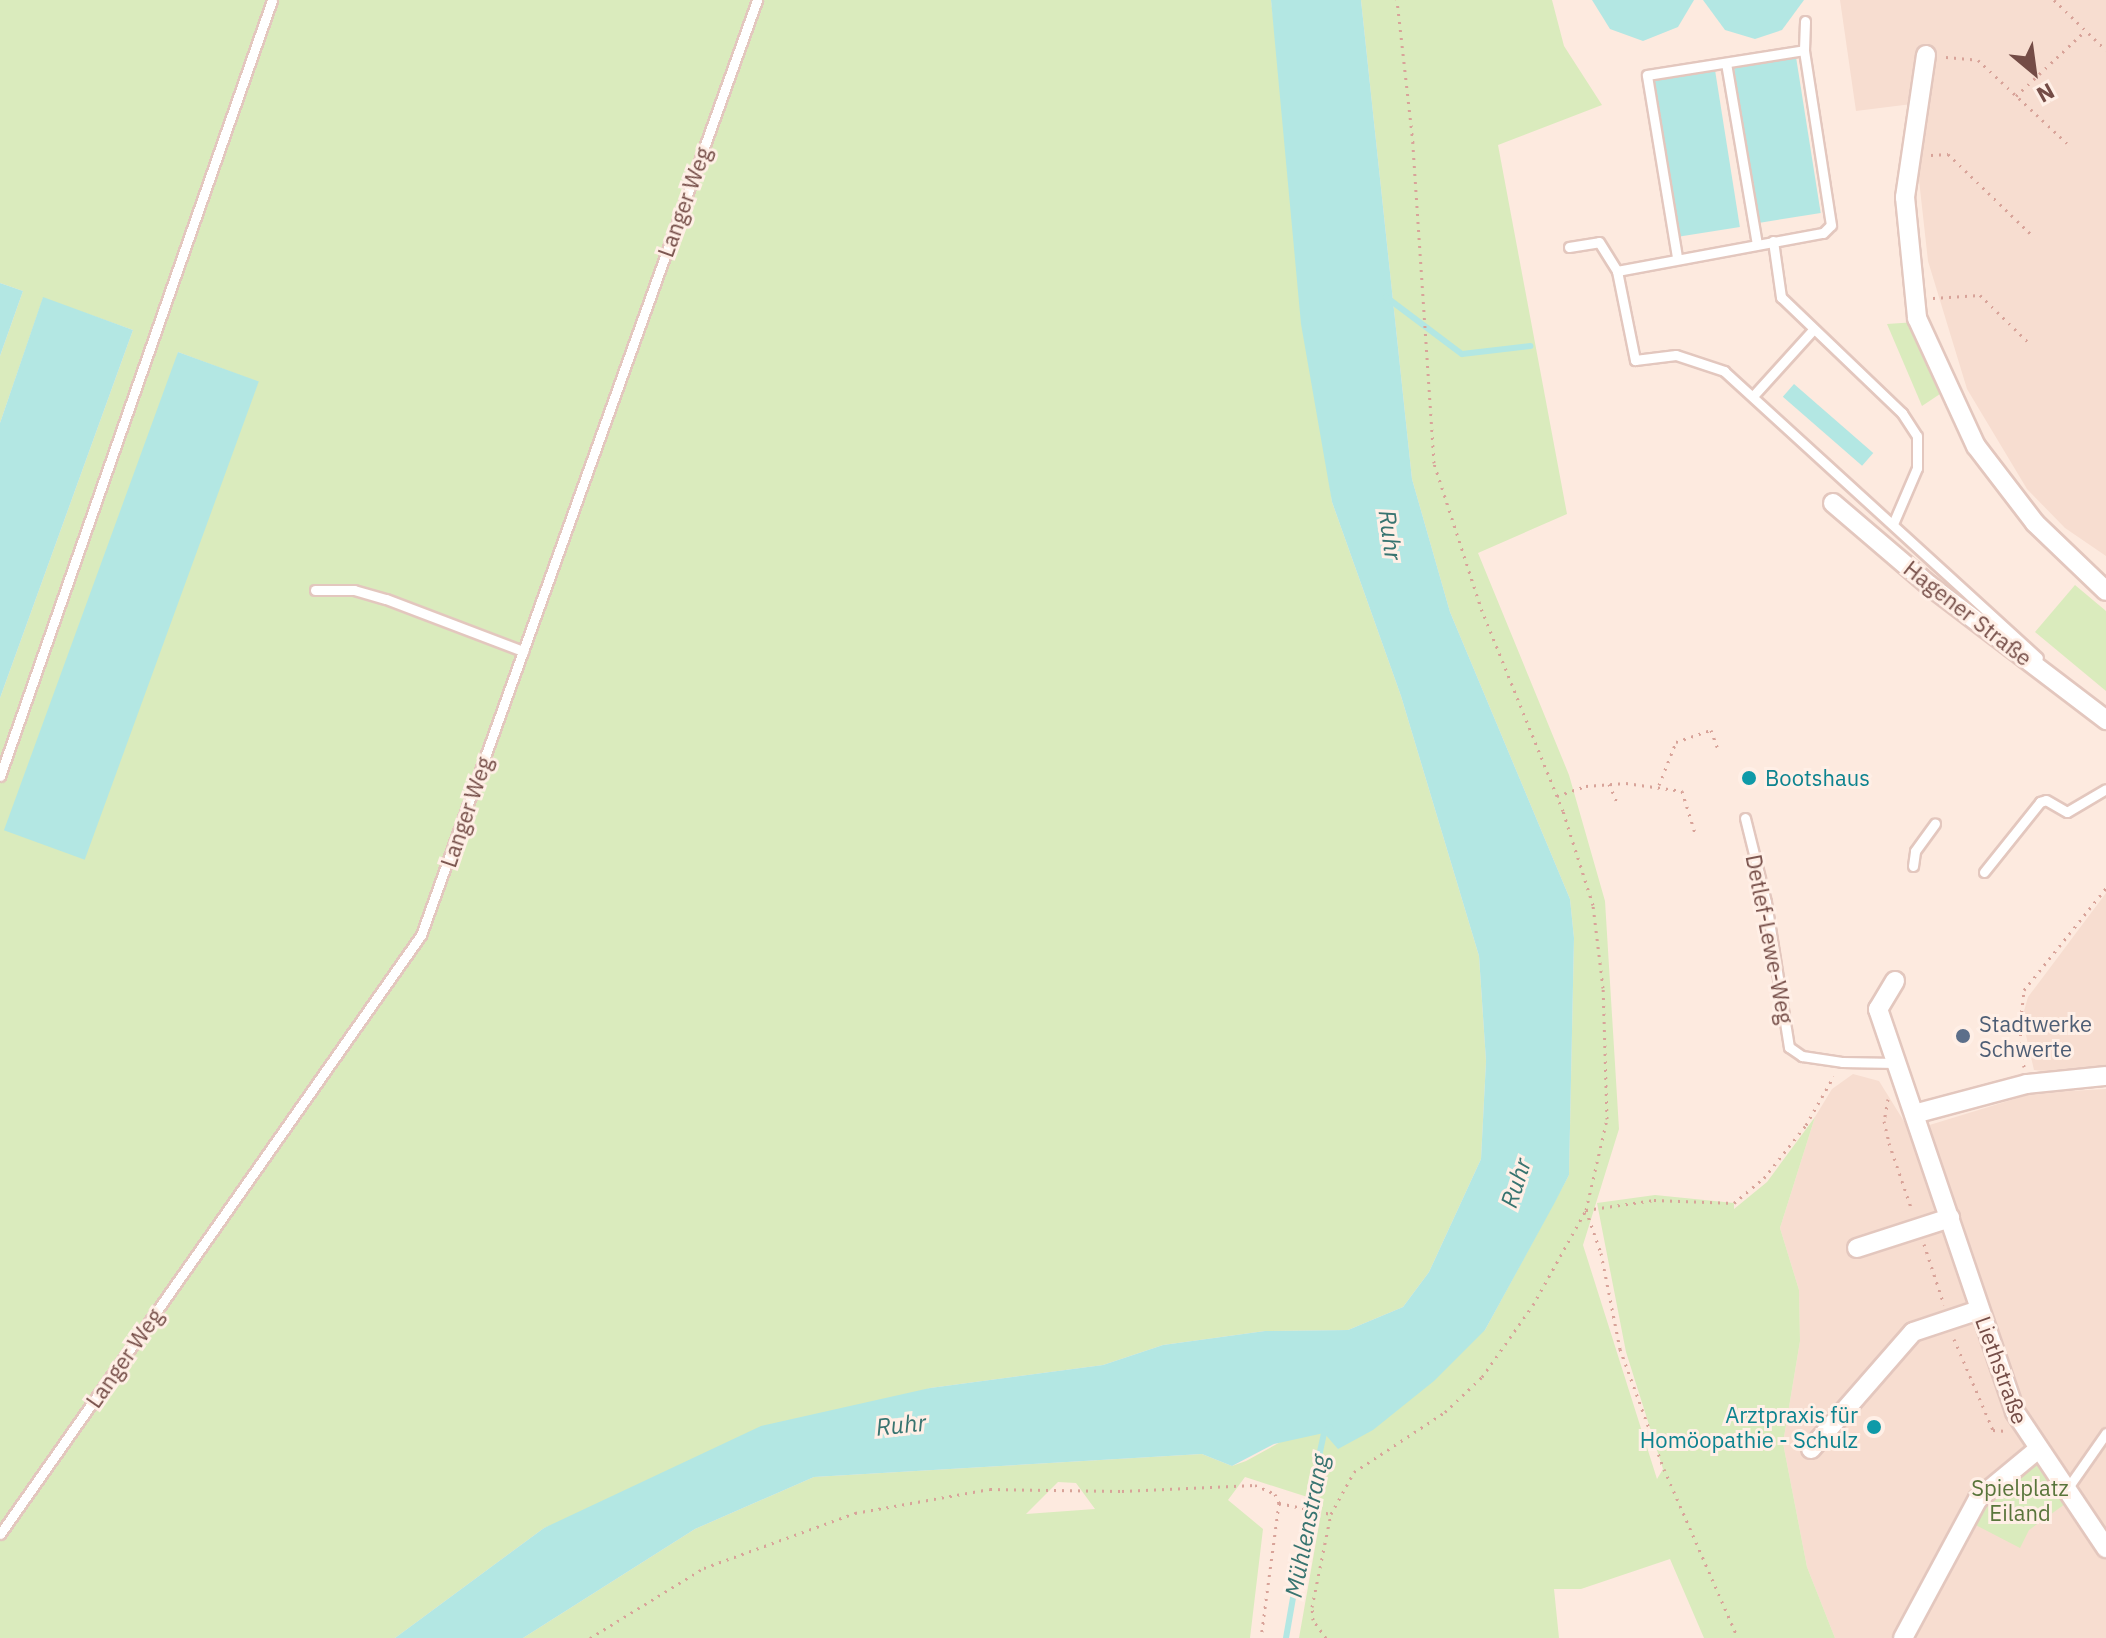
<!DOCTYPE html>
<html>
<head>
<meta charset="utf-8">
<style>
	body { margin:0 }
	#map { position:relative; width:2106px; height:1638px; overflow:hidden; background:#fdeadf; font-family:"IBM Plex Sans",sans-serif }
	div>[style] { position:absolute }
	.residential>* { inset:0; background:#f7ddd0 }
	.green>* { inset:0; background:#daebbd }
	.water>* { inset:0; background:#b3e7e3; transform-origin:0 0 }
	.stream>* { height:6px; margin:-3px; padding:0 3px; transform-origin:3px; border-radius:3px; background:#b3e7e3 }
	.path>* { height:3px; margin-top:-1.5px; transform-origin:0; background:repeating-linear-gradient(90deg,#d8a399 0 2px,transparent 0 8px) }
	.roads { filter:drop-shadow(2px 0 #e3c7be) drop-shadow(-2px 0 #e3c7be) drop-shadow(0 2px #e3c7be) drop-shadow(0 -2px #e3c7be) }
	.service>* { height:9px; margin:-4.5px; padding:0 4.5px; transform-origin:4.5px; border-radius:4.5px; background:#fff }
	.minor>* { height:18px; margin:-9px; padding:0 9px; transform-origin:9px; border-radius:9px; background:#fff }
	.dots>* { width:22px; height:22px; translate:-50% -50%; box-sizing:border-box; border:4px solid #ffefe6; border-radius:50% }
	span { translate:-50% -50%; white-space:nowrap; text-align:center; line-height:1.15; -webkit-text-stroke:6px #ffefe6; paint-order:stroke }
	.street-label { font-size:22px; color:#744c46 }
	.culture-label { font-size:22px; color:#0d838f }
	.left { translate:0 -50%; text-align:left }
	.right { translate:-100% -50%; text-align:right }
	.service-label { font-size:22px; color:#4e5e75 }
	.park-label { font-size:22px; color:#59753b }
	.water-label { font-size:24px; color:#377470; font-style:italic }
	.north { position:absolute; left:1994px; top:32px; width:80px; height:80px; -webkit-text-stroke:6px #ffefe6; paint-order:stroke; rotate:151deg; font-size:22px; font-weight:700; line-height:32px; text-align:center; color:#744c46 }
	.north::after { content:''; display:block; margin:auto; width:28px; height:36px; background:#744c46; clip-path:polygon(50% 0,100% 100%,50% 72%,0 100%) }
</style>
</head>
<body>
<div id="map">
	<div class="residential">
		<i style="clip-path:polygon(1840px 0,2106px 0,2106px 556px,2065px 528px,2027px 489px,1967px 389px,1928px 261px,1916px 153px,1920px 103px,1856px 111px)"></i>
		<i style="clip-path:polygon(2106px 893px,2106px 1076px,2034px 1070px,2022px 1018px,2028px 997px)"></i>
		<i style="clip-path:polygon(1853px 1074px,1879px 1081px,1910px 1131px,2034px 1093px,2106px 1089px,2106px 1638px,1835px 1638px,1807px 1567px,1783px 1443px,1800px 1341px,1799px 1290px,1780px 1228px,1815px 1117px,1832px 1089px)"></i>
	</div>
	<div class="green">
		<i style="clip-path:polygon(evenodd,0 0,1271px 0,1332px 502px,1401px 696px,1479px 956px,1486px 1061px,1481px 1159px,1429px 1272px,1403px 1307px,1348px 1330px,1265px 1331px,1163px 1345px,1103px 1365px,930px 1388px,544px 1528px,395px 1638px,0 1638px,0 698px,133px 330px,43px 298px,0 423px,0 356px,23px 291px,0 283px,0 0,178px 352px,258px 382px,83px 859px,178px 352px)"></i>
		<i style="clip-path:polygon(evenodd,1361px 0,1552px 0,1564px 46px,1602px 105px,1498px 145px,1567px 514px,1478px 553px,1569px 775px,1605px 901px,1619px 1129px,1583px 1245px,1657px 1479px,1663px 1469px,1626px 1352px,1597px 1203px,1655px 1195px,1734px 1203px,1734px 1209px,1767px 1182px,1815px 1117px,1780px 1228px,1799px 1290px,1800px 1341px,1783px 1443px,1807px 1567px,1835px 1638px,1704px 1638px,1670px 1559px,1581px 1589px,1554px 1589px,1559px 1638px,1299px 1638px,1323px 1502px,1245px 1477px,1228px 1500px,1263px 1529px,1250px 1638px,523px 1638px,695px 1529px,814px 1477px,1202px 1454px,1232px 1466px,1246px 1461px,1485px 1330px,1569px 1175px,1574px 938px,1570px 899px,1450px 612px,1412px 479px,1361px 0,1058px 1482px,1076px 1483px,1095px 1509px,1026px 1514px,1058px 1482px)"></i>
		<i style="clip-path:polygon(1916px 322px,1943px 392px,1922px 406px,1887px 324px)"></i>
		<i style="clip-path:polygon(2075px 585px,2106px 611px,2106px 691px,2035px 632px)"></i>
		<i style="clip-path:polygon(2032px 1454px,2065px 1504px,2029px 1530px,2020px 1548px,1966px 1520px)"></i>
	</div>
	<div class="water">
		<i style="clip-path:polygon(1271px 0,1361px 0,1412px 479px,1450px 612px,1570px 899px,1574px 938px,1569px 1175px,1554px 1204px,1485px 1330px,1434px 1381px,1373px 1430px,1338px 1449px,1324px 1433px,1274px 1444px,1232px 1466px,1202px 1454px,814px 1477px,695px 1529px,523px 1638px,395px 1638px,544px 1528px,761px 1426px,930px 1388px,1103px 1365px,1163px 1345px,1265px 1331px,1348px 1330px,1403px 1307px,1429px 1272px,1481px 1159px,1486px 1061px,1479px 956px,1401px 696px,1332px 502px,1301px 324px)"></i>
		<i style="clip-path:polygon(1592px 0,1694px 0,1678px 27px,1643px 41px,1610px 29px)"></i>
		<i style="clip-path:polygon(1703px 0,1804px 0,1782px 30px,1755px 39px,1725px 30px)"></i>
		<i style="left:1796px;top:57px;width:158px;height:63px;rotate:81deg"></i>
		<i style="left:1715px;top:70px;width:159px;height:64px;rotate:81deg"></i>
		<i style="clip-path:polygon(0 283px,23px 291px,0 356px)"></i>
		<i style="clip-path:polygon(43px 297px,133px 330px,0 698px,0 423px)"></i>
		<i style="left:178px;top:352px;width:86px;height:509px;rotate:20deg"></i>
		<i style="left:1794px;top:384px;width:105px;height:17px;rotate:41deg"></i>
	</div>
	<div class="stream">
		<i style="left:1386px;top:297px;width:95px;rotate:36.9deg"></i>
		<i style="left:1462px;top:354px;width:69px;rotate:-6.6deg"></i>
		<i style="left:1286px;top:1638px;width:151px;rotate:-80.1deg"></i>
		<i style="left:1312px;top:1489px;width:57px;rotate:-77.9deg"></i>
		<i style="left:1324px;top:1433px;width:8px;rotate:-40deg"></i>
	</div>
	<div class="path">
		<i style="left:2054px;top:0;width:72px;rotate:43.9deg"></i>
		<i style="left:1946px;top:57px;width:32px;rotate:5deg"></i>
		<i style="left:1978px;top:60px;width:127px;rotate:43.1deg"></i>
		<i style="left:2016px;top:96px;width:95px;rotate:-43.3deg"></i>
		<i style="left:1931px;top:155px;width:17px;rotate:-3deg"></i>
		<i style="left:1948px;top:154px;width:120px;rotate:44deg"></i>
		<i style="left:1933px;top:298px;width:47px;rotate:-3.7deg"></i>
		<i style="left:1980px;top:295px;width:69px;rotate:44.4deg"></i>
		<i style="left:1609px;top:784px;width:20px;rotate:66deg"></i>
		<i style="left:1659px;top:785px;width:46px;rotate:-68.4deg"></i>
		<i style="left:1676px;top:742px;width:37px;rotate:-19deg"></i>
		<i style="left:1711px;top:730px;width:23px;rotate:70deg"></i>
		<i style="left:1557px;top:796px;width:31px;rotate:-19deg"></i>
		<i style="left:1586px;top:786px;width:40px;rotate:-4.3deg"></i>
		<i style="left:1626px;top:783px;width:57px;rotate:8.1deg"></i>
		<i style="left:1682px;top:791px;width:44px;rotate:72.8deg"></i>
		<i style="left:2024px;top:1067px;width:39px;rotate:-96deg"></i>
		<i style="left:2020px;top:1028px;width:38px;rotate:-84deg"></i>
		<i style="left:2024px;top:990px;width:131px;rotate:-51.2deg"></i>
		<i style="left:1888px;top:1099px;width:22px;rotate:100deg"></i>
		<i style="left:1884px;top:1121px;width:23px;rotate:77deg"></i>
		<i style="left:1889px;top:1143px;width:71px;rotate:71.1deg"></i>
		<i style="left:1586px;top:1210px;width:46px;rotate:70.8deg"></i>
		<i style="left:1601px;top:1253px;width:98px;rotate:78.8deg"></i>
		<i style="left:1620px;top:1349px;width:128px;rotate:69.9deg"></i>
		<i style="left:1664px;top:1469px;width:184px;rotate:66.4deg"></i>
		<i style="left:1586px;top:1210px;width:69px;rotate:-8.4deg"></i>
		<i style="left:1654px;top:1200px;width:80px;rotate:2.1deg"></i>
		<i style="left:1734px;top:1203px;width:39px;rotate:-40deg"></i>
		<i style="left:1764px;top:1178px;width:68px;rotate:-51.6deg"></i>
		<i style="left:1806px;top:1125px;width:56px;rotate:-60.3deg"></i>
		<i style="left:1924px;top:1244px;width:64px;rotate:71.8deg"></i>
		<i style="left:1954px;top:1339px;width:99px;rotate:66.8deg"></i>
		<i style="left:1993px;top:1430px;width:14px;rotate:4deg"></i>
		<i style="left:1279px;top:1503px;width:53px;rotate:11.9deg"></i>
		<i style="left:1331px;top:1514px;width:48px;rotate:-61.3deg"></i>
		<i style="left:1354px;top:1472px;width:109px;rotate:-33.4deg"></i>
		<i style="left:1445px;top:1412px;width:51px;rotate:-43.4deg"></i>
		<i style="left:1482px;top:1377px;width:88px;rotate:-54.7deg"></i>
		<i style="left:1533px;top:1305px;width:109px;rotate:-60.8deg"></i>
		<i style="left:1586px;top:1210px;width:93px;rotate:-77deg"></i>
		<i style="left:1607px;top:1119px;width:131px;rotate:-91.7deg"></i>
		<i style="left:1603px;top:988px;width:84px;rotate:-96.9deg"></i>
		<i style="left:1593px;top:905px;width:99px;rotate:-107.7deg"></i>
		<i style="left:1563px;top:811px;width:216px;rotate:-112deg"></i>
		<i style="left:1482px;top:611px;width:156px;rotate:-108deg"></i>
		<i style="left:1434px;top:463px;width:321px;rotate:-93.8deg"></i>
		<i style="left:1413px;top:143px;width:144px;rotate:-96.4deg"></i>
		<i style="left:590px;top:1638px;width:134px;rotate:-31.6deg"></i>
		<i style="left:704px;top:1568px;width:161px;rotate:-20deg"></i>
		<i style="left:855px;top:1513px;width:137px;rotate:-10.1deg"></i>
		<i style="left:990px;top:1489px;width:132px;rotate:0.9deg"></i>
		<i style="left:1122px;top:1491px;width:133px;rotate:-2.6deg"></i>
		<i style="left:1255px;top:1485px;width:22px;rotate:24deg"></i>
		<i style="left:1275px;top:1494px;width:10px;rotate:66deg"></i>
		<i style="left:1279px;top:1503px;width:136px;rotate:97.6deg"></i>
		<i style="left:1326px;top:1638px;width:22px;rotate:-126deg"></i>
		<i style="left:1313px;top:1620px;width:13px;rotate:-94deg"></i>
		<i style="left:1312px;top:1607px;width:95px;rotate:-78.5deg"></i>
	</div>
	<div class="roads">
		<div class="service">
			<i style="left:1726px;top:63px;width:184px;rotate:80.3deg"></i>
			<i style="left:1773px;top:241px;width:57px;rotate:81.9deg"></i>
			<i style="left:1781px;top:297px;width:168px;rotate:43.8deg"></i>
			<i style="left:1902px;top:413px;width:27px;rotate:57deg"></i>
			<i style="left:1917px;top:436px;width:32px;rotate:90deg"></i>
			<i style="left:1917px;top:468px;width:61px;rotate:113.2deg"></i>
			<i style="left:1569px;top:247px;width:30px;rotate:-9deg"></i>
			<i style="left:1599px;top:242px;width:34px;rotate:58deg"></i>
			<i style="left:1617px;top:271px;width:91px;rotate:78.6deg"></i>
			<i style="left:1635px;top:360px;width:41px;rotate:-7deg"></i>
			<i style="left:1676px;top:355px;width:51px;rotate:18.4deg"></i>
			<i style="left:1724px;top:371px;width:425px;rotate:42.4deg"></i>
			<i style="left:1677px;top:257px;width:184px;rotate:-99.4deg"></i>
			<i style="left:1647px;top:75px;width:159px;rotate:-9deg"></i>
			<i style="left:1804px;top:50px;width:29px;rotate:-88deg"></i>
			<i style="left:1617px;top:271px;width:209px;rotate:-10.5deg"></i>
			<i style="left:1823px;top:233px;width:11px;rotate:-45deg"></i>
			<i style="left:1831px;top:225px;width:177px;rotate:-98.8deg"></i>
			<i style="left:1753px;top:396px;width:88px;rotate:-47.8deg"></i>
			<i style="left:315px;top:590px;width:39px"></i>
			<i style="left:354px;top:590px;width:33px;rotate:16deg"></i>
			<i style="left:386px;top:599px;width:147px;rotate:20.8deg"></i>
			<i style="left:0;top:776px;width:822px;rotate:-70.68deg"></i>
			<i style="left:1745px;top:818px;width:87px;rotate:76deg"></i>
			<i style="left:1766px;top:902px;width:147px;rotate:81deg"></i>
			<i style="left:1789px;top:1047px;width:16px;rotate:35deg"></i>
			<i style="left:1802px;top:1056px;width:40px;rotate:8.5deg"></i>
			<i style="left:1842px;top:1062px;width:54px;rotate:1.1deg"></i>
			<i style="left:1913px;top:866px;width:15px;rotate:-82deg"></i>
			<i style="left:1915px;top:851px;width:34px;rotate:-54deg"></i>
			<i style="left:1984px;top:872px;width:90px;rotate:-51.3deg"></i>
			<i style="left:2040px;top:802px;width:6px;rotate:-18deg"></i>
			<i style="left:2046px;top:800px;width:24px;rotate:30deg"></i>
			<i style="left:2067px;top:812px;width:45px;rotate:-30.5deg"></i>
			<i style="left:2067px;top:1489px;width:68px;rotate:-55.1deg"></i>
			<i style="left:0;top:1534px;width:732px;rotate:-54.9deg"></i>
			<i style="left:421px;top:935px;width:994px;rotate:-70.23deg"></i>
		</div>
		<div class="minor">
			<i style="left:1926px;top:55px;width:144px;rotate:98.4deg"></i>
			<i style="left:1905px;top:197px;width:122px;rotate:84.3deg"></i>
			<i style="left:1917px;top:318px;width:141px;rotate:65.3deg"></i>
			<i style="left:1976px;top:446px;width:97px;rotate:52.5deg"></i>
			<i style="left:2035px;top:523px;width:98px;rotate:43.8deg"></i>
			<i style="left:1833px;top:503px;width:126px;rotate:40.5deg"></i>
			<i style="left:1929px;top:585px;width:223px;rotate:37.3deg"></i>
			<i style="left:1895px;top:981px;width:33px;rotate:121deg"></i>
			<i style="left:1878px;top:1009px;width:426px;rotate:71.2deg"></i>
			<i style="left:2015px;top:1412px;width:164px;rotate:56.2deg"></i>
			<i style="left:1914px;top:1114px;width:117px;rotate:-14.9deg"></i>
			<i style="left:2027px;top:1084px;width:79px;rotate:-5.8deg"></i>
			<i style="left:1857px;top:1248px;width:98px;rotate:-17.9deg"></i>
			<i style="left:1811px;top:1449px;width:155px;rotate:-48.9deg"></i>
			<i style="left:1913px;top:1332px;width:70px;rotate:-18.4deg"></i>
			<i style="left:1903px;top:1638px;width:158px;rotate:-61.7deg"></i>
			<i style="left:1978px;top:1499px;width:77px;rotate:-39.7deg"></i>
		</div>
	</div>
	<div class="dots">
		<i style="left:1749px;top:778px;background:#0f9aa8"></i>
		<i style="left:1963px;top:1036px;background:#5c6f8a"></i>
		<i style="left:1874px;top:1427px;background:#0f9aa8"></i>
	</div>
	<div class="street-label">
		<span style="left:684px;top:202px;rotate:-70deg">Langer Weg</span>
		<span style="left:1968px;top:613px;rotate:38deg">Hagener Straße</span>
		<span style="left:466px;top:812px;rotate:-71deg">Langer Weg</span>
		<span style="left:1770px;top:939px;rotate:79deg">Detlef-Lewe-Weg</span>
		<span style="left:124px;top:1358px;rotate:-55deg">Langer Weg</span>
		<span style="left:2002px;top:1370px;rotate:70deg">Liethstraße</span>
	</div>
	<div class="culture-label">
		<span class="left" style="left:1765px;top:778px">Bootshaus</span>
		<span class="right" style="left:1858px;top:1427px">Arztpraxis für<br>Homöopathie - Schulz</span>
	</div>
	<div class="service-label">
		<span class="left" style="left:1979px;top:1036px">Stadtwerke<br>Schwerte</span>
	</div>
	<div class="park-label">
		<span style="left:2020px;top:1500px">Spielplatz<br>Eiland</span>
	</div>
	<div class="water-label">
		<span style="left:1390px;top:535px;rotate:82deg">Ruhr</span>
		<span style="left:1516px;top:1183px;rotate:-72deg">Ruhr</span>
		<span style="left:901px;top:1425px;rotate:-6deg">Ruhr</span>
		<span style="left:1307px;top:1526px;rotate:-79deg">Mühlenstrang</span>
	</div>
	<div class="north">N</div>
</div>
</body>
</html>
